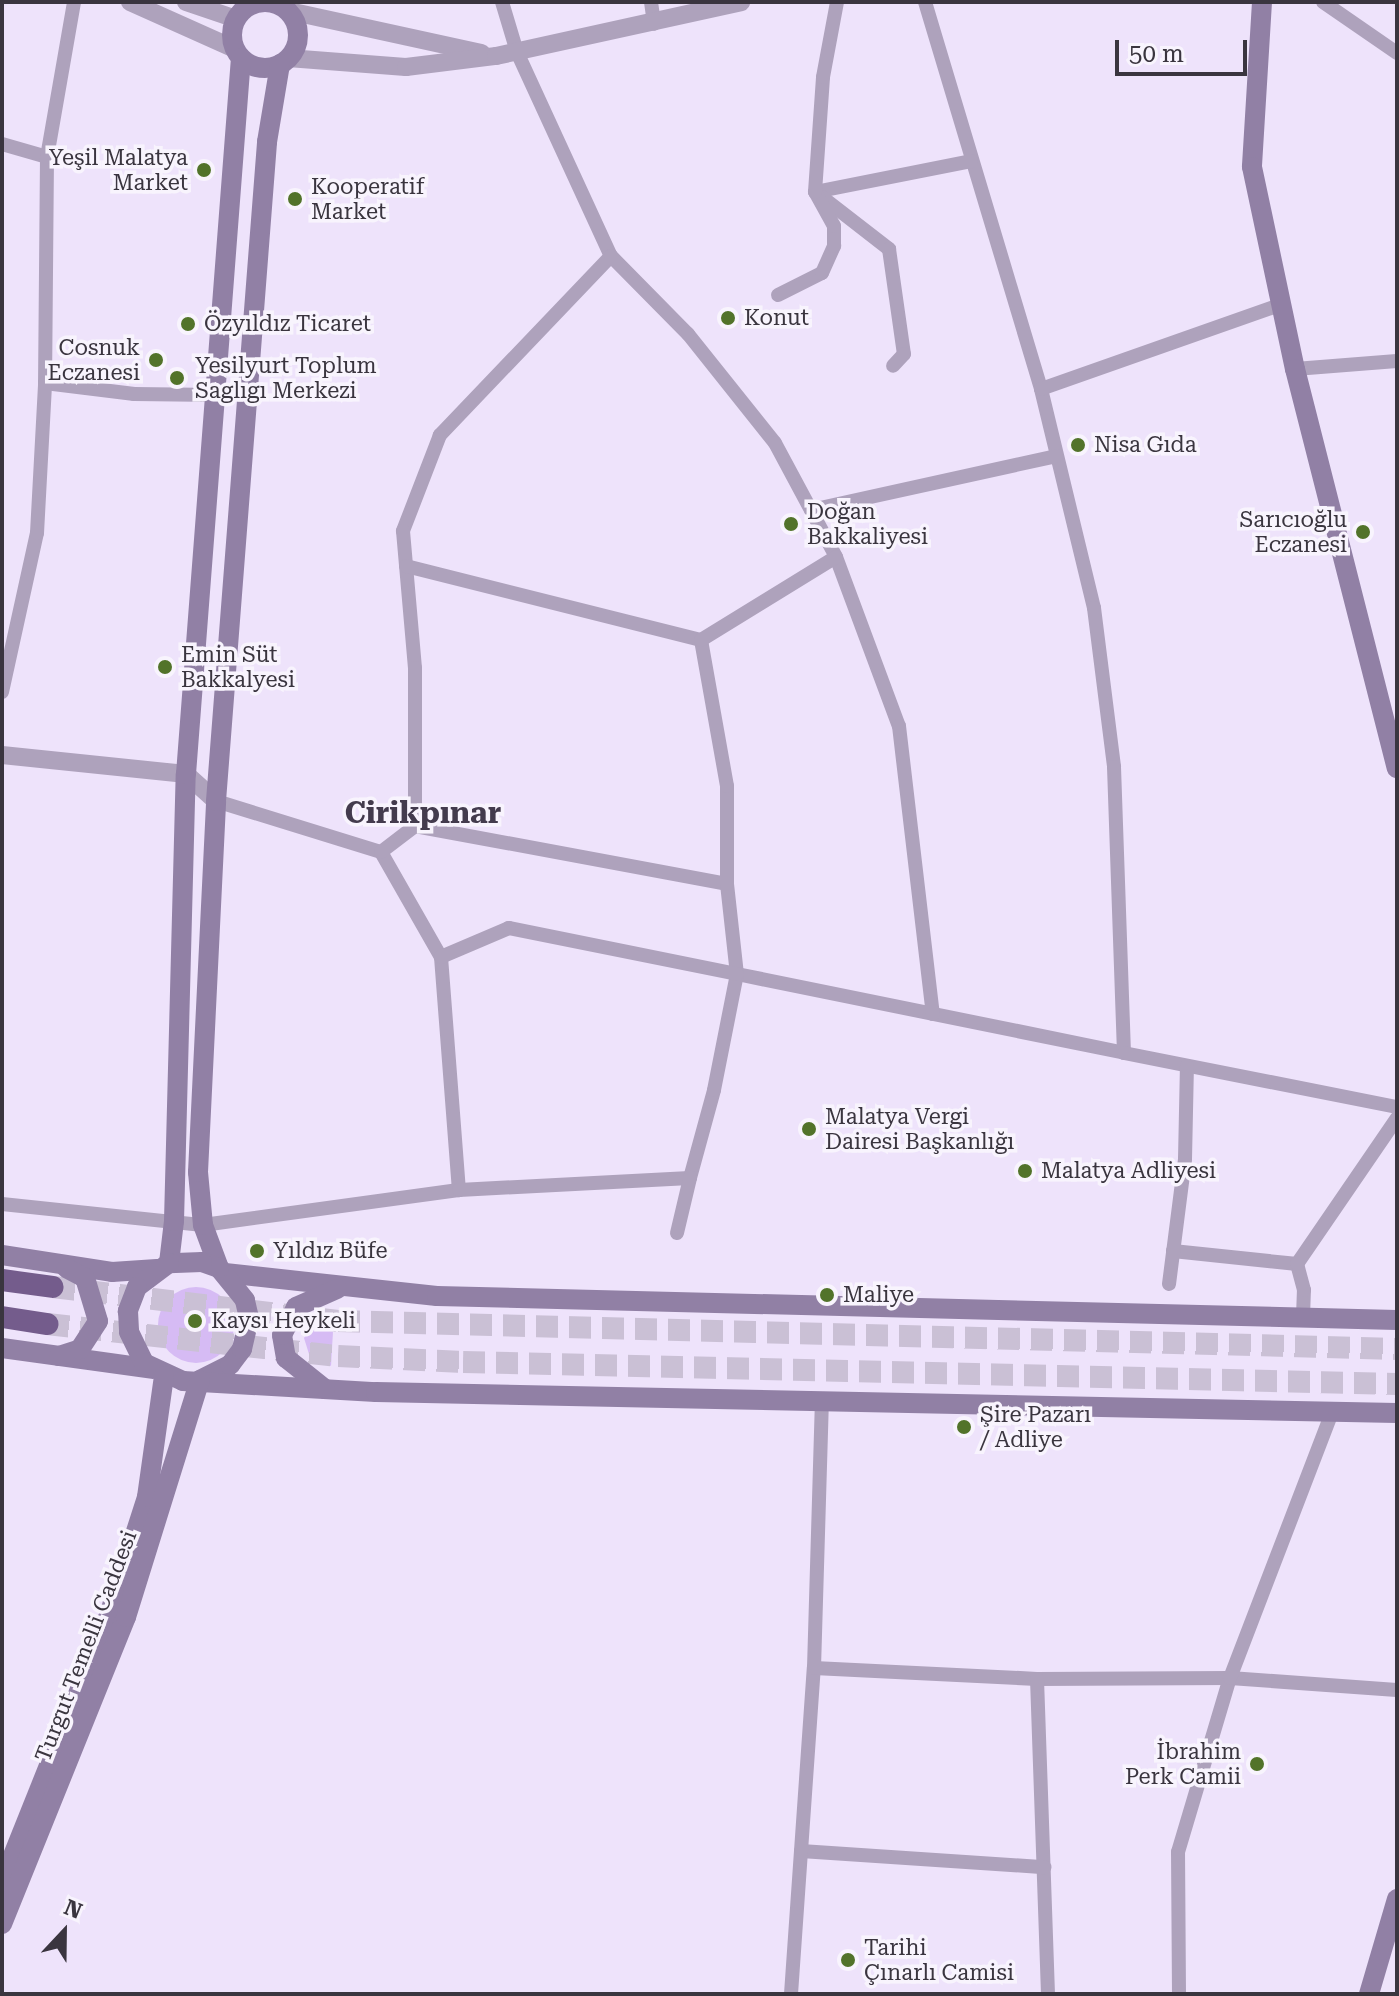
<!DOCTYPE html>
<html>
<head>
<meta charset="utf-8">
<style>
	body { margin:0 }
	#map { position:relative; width:1399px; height:1996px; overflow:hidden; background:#eee3fb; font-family:"Roboto Serif",serif }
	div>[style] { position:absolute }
	.green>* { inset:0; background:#d6bbf4 }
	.round { border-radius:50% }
	.trunk-tunnel>* { height:22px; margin-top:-11px; transform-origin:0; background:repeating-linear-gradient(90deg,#cac0d5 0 22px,transparent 0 33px) }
	.minor>* { height:14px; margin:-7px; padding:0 7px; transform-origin:7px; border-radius:7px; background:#aea2bc }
	.tertiary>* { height:18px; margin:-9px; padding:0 9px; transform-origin:9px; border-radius:9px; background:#aea2bc }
	.secondary>* { height:20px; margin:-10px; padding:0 10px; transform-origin:10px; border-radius:10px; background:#9180a5 }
	.secondary>.ring { margin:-10px; padding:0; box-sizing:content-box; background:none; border:20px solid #9180a5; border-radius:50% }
	.trunk>* { height:22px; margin:-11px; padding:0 11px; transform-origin:11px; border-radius:11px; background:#745c8c }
	.dots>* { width:22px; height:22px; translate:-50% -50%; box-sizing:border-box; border:4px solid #f8f4fd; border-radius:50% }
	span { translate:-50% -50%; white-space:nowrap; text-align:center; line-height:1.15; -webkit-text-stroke:7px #f8f4fd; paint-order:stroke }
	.poi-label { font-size:22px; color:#3a353f }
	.right { translate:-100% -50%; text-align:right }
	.left { translate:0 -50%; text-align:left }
	.street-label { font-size:22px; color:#3a353f }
	.district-label { font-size:30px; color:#433b4d; font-weight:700 }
	.frame { position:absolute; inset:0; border:4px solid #3a353f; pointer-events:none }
	.north { position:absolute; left:24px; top:1892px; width:80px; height:80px; -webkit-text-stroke:6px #f8f4fd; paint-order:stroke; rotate:22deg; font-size:22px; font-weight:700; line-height:32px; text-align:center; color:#3a353f }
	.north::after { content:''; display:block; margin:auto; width:28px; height:36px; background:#3a353f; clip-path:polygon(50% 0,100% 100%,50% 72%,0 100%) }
	.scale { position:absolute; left:1115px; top:40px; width:132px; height:36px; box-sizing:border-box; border:4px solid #3a353f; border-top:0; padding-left:10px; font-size:24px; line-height:28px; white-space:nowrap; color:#3a353f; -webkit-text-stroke:6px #f8f4fd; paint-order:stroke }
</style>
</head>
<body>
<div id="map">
	<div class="green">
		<i class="round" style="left:158px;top:1287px;width:76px;height:76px"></i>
		<i style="clip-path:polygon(334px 1313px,334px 1314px,331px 1366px,309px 1354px,304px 1338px,317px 1317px)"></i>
	</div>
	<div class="trunk-tunnel">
		<i style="left:53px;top:1287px;width:287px;rotate:6.8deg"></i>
		<i style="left:338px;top:1321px;width:1059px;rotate:1.51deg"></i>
		<i style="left:47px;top:1324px;width:293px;rotate:6.3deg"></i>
		<i style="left:338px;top:1356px;width:125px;rotate:2.7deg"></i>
		<i style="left:463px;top:1362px;width:934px;rotate:1.35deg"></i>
	</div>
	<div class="minor">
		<i style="left:502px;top:2px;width:52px;rotate:73.3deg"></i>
		<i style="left:517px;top:52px;width:225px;rotate:65.3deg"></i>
		<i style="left:611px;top:256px;width:248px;rotate:133.7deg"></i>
		<i style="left:440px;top:435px;width:103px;rotate:111.1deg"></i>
		<i style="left:403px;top:531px;width:138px;rotate:85deg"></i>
		<i style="left:415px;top:668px;width:158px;rotate:90deg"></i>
		<i style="left:415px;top:826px;width:317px;rotate:10.5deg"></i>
		<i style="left:727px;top:884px;width:91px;rotate:83.7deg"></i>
		<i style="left:737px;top:974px;width:395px;rotate:11.5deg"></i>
		<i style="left:651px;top:2px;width:22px;rotate:82deg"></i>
		<i style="left:925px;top:2px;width:404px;rotate:73.3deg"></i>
		<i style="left:1041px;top:389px;width:225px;rotate:76.4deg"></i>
		<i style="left:1094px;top:608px;width:160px;rotate:82.8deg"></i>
		<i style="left:1114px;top:767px;width:286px;rotate:88deg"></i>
		<i style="left:1124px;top:1053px;width:278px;rotate:11.2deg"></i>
		<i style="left:1323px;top:2px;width:90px;rotate:34.6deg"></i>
		<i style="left:2px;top:144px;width:47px;rotate:16.1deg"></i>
		<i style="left:47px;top:157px;width:226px;rotate:90.5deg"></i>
		<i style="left:45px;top:383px;width:90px;rotate:7deg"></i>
		<i style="left:134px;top:394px;width:83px;rotate:0.7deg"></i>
		<i style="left:47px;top:157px;width:157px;rotate:-80.1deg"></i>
		<i style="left:815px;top:192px;width:159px;rotate:-11.2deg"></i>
		<i style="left:822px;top:197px;width:85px;rotate:37.8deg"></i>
		<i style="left:889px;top:249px;width:106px;rotate:81.9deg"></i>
		<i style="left:904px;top:354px;width:16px;rotate:133deg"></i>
		<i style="left:611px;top:256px;width:110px;rotate:45.4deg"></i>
		<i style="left:688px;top:334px;width:139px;rotate:51.4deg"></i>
		<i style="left:775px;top:443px;width:129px;rotate:61.8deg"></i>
		<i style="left:836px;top:557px;width:180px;rotate:69.6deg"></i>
		<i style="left:899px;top:726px;width:290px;rotate:83.3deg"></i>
		<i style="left:778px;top:295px;width:49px;rotate:-26.6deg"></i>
		<i style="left:822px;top:273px;width:30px;rotate:-66deg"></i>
		<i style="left:834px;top:246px;width:20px;rotate:-90deg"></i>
		<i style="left:834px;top:226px;width:39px;rotate:-119deg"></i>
		<i style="left:815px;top:192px;width:115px;rotate:-86deg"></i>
		<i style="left:823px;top:77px;width:76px;rotate:-79.4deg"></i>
		<i style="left:1295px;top:369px;width:102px;rotate:-4.5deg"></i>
		<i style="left:1041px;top:389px;width:252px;rotate:-19.4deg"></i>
		<i style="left:811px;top:510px;width:251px;rotate:-12.4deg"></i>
		<i style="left:406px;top:566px;width:304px;rotate:14.1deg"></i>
		<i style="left:2px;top:692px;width:163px;rotate:-77.6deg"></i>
		<i style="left:37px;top:533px;width:150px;rotate:-86.9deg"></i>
		<i style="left:216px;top:801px;width:173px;rotate:17.2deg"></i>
		<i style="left:381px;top:852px;width:121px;rotate:60.3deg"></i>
		<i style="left:441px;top:957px;width:234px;rotate:85.6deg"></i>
		<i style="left:381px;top:852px;width:43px;rotate:-37.4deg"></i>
		<i style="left:727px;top:884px;width:98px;rotate:-90deg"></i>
		<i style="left:727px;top:786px;width:148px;rotate:-100.1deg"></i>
		<i style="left:701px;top:640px;width:158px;rotate:-31.6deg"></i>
		<i style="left:2px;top:1204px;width:202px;rotate:6deg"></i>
		<i style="left:203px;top:1225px;width:258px;rotate:-7.8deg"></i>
		<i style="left:459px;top:1190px;width:231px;rotate:-3deg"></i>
		<i style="left:690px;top:1178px;width:91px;rotate:-74.7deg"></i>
		<i style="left:714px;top:1090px;width:118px;rotate:-78.8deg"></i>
		<i style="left:737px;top:974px;width:233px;rotate:-168.6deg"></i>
		<i style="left:509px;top:928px;width:74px;rotate:156.9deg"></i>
		<i style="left:677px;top:1233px;width:57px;rotate:-76.7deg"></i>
		<i style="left:1173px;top:1251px;width:125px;rotate:6deg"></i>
		<i style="left:1169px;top:1284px;width:126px;rotate:-82.7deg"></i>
		<i style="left:1185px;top:1159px;width:93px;rotate:-88.8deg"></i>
		<i style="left:1303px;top:1317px;width:27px;rotate:-88deg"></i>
		<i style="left:1304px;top:1290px;width:27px;rotate:-105deg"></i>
		<i style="left:1297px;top:1264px;width:177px;rotate:-55.6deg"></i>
		<i style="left:814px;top:1668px;width:223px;rotate:2.8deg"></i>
		<i style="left:1037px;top:1679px;width:193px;rotate:-0.3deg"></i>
		<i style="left:1230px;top:1678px;width:167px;rotate:4.1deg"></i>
		<i style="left:1037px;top:1679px;width:315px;rotate:88deg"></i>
		<i style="left:801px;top:1851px;width:244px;rotate:3.8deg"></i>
		<i style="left:791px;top:1994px;width:327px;rotate:-86deg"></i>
		<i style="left:814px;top:1668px;width:265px;rotate:-88.3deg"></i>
		<i style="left:1179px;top:1994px;width:142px;rotate:-90.4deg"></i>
		<i style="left:1178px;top:1852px;width:182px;rotate:-73.4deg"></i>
		<i style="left:1230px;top:1678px;width:282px;rotate:-69deg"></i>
	</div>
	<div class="tertiary">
		<i style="left:130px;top:2px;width:115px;rotate:24.1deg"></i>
		<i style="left:186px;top:2px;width:53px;rotate:18.8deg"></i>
		<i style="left:289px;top:11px;width:197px;rotate:12.3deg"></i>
		<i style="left:288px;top:58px;width:118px;rotate:4.4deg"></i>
		<i style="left:406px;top:67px;width:91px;rotate:-7deg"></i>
		<i style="left:496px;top:56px;width:251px;rotate:-12.4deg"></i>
		<i style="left:2px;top:755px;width:185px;rotate:5.9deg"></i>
		<i style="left:186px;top:774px;width:40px;rotate:42deg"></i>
	</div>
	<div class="secondary">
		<i style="left:1262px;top:2px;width:165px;rotate:93.5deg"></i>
		<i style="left:1252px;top:167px;width:207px;rotate:78deg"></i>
		<i style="left:1295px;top:369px;width:412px;rotate:75.7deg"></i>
		<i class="ring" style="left:232px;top:2px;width:46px;height:46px"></i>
		<i style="left:2px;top:1255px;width:111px;rotate:8.8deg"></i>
		<i style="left:112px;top:1272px;width:45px;rotate:-3.8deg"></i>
		<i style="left:169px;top:1263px;width:42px;rotate:-83.2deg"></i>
		<i style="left:174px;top:1221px;width:447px;rotate:-88.5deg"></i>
		<i style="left:186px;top:774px;width:718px;rotate:-85.61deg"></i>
		<i style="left:219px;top:1268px;width:46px;rotate:-110.4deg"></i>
		<i style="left:203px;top:1225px;width:53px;rotate:-95.4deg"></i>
		<i style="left:198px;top:1172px;width:371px;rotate:-87.2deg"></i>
		<i style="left:216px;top:801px;width:661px;rotate:-85.57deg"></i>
		<i style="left:267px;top:142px;width:79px;rotate:-80.5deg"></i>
		<i style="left:225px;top:1273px;width:213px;rotate:6.2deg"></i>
		<i style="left:437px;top:1296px;width:960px;rotate:1.43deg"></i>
		<i style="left:2px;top:1348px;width:152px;rotate:7.9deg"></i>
		<i style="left:59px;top:1356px;width:22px;rotate:-18deg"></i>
		<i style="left:80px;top:1349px;width:33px;rotate:-57deg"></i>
		<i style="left:98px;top:1321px;width:45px;rotate:-106.8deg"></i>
		<i style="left:85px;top:1278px;width:21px;rotate:-152deg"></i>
		<i style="left:200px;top:1380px;width:34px;rotate:-27deg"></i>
		<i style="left:230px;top:1365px;width:20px;rotate:-53deg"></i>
		<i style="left:242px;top:1349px;width:32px;rotate:-77deg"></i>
		<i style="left:249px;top:1318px;width:18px;rotate:-103deg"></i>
		<i style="left:245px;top:1300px;width:41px;rotate:-129.1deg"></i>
		<i style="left:219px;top:1268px;width:18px;rotate:-161deg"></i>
		<i style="left:202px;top:1262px;width:33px;rotate:178deg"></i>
		<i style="left:169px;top:1263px;width:40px;rotate:143deg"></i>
		<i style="left:137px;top:1287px;width:26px;rotate:111deg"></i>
		<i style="left:128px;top:1311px;width:21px;rotate:87deg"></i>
		<i style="left:129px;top:1332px;width:34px;rotate:64deg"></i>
		<i style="left:144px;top:1363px;width:43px;rotate:24.8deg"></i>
		<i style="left:183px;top:1381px;width:193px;rotate:3.3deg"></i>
		<i style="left:376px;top:1392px;width:1021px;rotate:1.18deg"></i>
		<i style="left:325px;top:1389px;width:50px;rotate:-141.5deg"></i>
		<i style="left:286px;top:1358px;width:23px;rotate:-100deg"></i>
		<i style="left:282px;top:1335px;width:31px;rotate:-63deg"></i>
		<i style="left:296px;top:1307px;width:45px;rotate:-23.7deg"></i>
		<i style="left:2px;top:1883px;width:285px;rotate:-68.2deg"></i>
		<i style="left:108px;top:1618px;width:127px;rotate:-72.1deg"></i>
		<i style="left:147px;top:1497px;width:122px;rotate:-82deg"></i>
		<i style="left:2px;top:1924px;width:331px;rotate:-68deg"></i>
		<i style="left:126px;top:1617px;width:248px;rotate:-72.7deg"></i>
		<i style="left:1369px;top:1994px;width:99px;rotate:-73.6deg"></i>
	</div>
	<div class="trunk">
		<i style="left:2px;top:1280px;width:51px;rotate:7.8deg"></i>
		<i style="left:2px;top:1317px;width:46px;rotate:8.8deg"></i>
	</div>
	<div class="dots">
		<i style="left:204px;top:170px;background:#52732a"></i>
		<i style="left:295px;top:199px;background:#52732a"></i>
		<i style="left:728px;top:318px;background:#52732a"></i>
		<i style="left:188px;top:324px;background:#52732a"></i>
		<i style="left:156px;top:360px;background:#52732a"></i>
		<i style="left:177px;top:378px;background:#52732a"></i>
		<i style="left:1078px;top:445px;background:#52732a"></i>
		<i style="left:791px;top:524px;background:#52732a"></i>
		<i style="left:1363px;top:532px;background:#52732a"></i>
		<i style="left:165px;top:667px;background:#52732a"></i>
		<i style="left:809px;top:1129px;background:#52732a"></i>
		<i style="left:1025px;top:1171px;background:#52732a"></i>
		<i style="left:257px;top:1251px;background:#52732a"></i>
		<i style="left:827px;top:1295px;background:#52732a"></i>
		<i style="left:195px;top:1321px;background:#52732a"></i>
		<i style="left:964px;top:1427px;background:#52732a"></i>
		<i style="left:1257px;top:1764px;background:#52732a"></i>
		<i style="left:848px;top:1960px;background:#52732a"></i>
	</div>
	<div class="poi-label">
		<span class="right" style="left:188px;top:170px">Yeşil Malatya<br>Market</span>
		<span class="left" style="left:311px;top:199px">Kooperatif<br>Market</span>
		<span class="left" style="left:744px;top:318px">Konut</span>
		<span class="left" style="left:204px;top:324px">Özyıldız Ticaret</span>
		<span class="right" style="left:140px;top:360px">Cosnuk<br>Eczanesi</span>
		<span class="left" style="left:195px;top:378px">Yesilyurt Toplum<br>Saglıgı Merkezi</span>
		<span class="left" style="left:1094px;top:445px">Nisa Gıda</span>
		<span class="left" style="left:807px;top:524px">Doğan<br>Bakkaliyesi</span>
		<span class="right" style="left:1347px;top:532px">Sarıcıoğlu<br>Eczanesi</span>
		<span class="left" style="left:181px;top:667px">Emin Süt<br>Bakkalyesi</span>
		<span class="left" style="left:825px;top:1129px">Malatya Vergi<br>Dairesi Başkanlığı</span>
		<span class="left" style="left:1041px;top:1171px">Malatya Adliyesi</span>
		<span class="left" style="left:273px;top:1251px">Yıldız Büfe</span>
		<span class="left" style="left:843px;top:1295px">Maliye</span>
		<span class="left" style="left:211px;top:1321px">Kaysı Heykeli</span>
		<span class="left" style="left:980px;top:1427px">Şire Pazarı<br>/ Adliye</span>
		<span class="right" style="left:1241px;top:1764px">İbrahim<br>Perk Camii</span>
		<span class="left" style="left:864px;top:1960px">Tarihi<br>Çınarlı Camisi</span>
	</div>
	<div class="street-label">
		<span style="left:86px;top:1646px;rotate:-69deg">Turgut Temelli Caddesi</span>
	</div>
	<div class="district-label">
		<span style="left:423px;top:813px">Cirikpınar</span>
	</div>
	<div class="frame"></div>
	<div class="north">N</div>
	<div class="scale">50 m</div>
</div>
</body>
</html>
